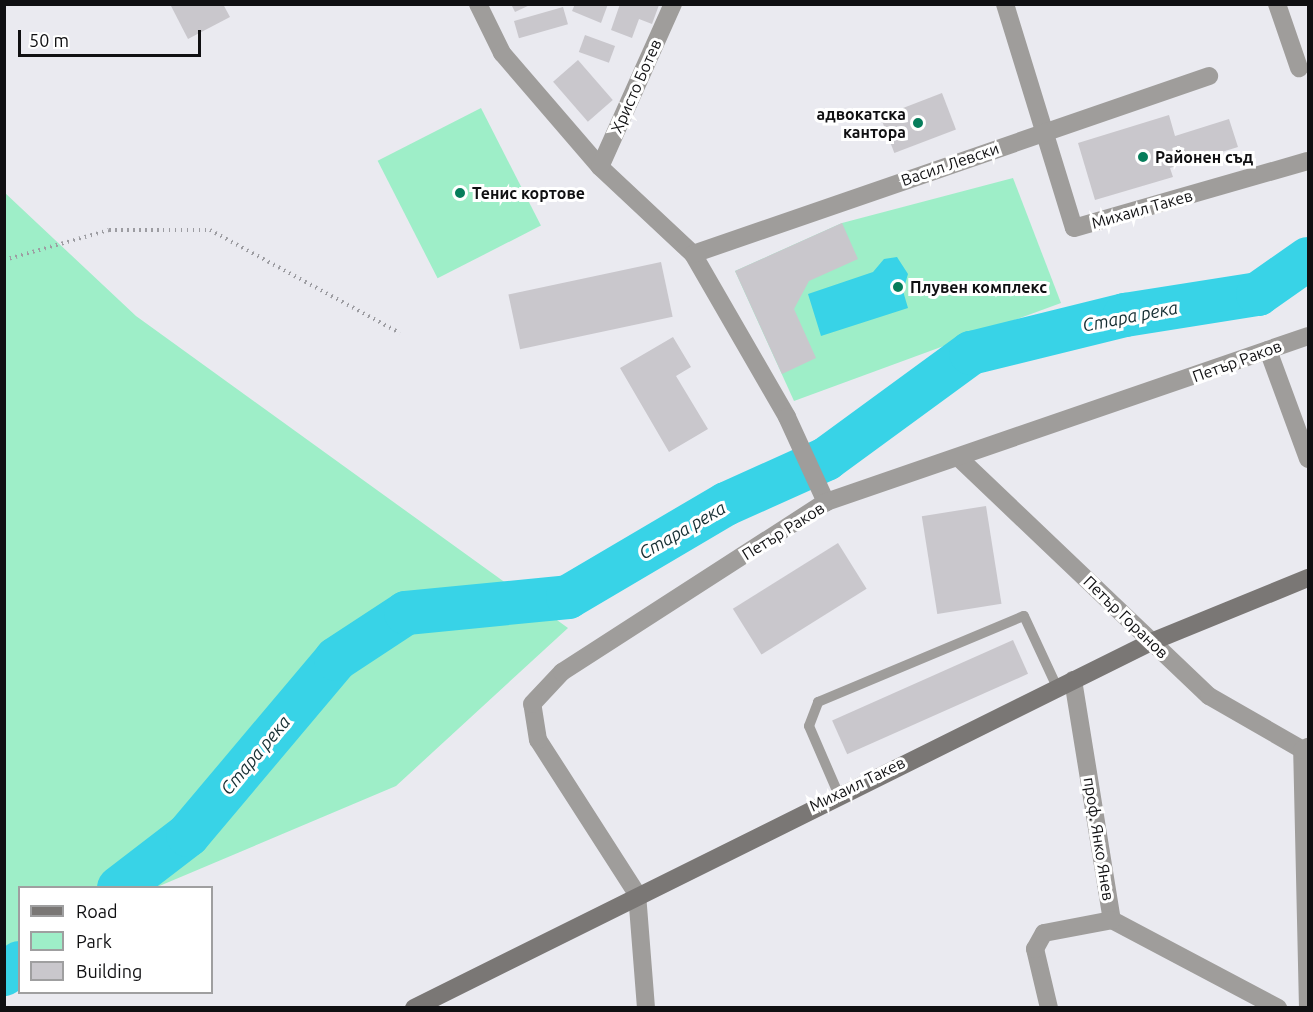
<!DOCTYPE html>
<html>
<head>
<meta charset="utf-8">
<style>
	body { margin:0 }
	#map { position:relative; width:1313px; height:1012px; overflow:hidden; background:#eaeaf0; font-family:Ubuntu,sans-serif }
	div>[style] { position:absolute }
	.green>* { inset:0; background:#9eeec8; transform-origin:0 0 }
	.water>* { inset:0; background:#38d3e7 }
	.river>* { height:44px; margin:-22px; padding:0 22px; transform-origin:22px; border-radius:22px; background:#38d3e7 }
	.building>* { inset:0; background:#c9c7cc; transform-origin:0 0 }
	.path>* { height:4px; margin-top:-2px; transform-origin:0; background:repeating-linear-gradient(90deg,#9d9da2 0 1.5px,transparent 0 6px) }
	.lane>* { height:10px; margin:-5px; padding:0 5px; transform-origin:5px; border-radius:5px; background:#9f9d9b }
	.street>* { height:18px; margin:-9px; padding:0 9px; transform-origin:9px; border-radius:9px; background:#9f9d9b }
	.secondary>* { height:18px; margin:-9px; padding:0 9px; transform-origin:9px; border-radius:9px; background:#7a7775 }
	.dots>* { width:16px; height:16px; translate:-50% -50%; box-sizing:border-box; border:3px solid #fff; border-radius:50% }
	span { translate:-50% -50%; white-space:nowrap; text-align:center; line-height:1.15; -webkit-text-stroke:6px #fff; paint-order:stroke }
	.street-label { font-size:16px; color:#101012 }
	.poi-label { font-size:16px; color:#101012; font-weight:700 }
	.right { translate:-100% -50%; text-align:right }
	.left { translate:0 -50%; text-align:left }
	.water-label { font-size:18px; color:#162e32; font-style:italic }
	.frame { position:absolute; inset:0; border:6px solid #101012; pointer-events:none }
	.legend { position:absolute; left:18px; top:886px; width:195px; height:108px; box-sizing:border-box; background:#fff; border:2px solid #9f9fa0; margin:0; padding:8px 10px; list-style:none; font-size:18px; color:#101012 }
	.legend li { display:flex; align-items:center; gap:12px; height:30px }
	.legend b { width:30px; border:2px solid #9f9fa0 }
	.scale { position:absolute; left:18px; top:30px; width:183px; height:27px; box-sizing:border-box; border:3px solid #101012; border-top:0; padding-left:8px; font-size:18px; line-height:21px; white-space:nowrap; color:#101012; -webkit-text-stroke:4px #fff; paint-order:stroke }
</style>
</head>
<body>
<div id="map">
	<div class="green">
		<i style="left:481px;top:108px;width:132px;height:116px;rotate:63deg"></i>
		<i style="clip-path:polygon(1013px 178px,1061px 303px,794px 401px,735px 271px,842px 223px)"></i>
		<i style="clip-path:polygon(4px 192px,136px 316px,568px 628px,396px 786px,157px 887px,20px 888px,19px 973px,5px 982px)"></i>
	</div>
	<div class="water">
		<i style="clip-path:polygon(897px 257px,908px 274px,903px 291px,908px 308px,821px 336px,808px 294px,873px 272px,884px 259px)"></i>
	</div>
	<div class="river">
		<i style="left:119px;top:888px;width:87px;rotate:-37.5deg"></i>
		<i style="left:188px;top:835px;width:230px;rotate:-49.9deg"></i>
		<i style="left:336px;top:659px;width:84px;rotate:-33.3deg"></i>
		<i style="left:406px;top:613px;width:163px;rotate:-5.6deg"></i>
		<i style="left:568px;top:597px;width:183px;rotate:-30.5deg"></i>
		<i style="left:726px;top:504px;width:110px;rotate:-24.2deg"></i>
		<i style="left:826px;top:459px;width:180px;rotate:-36.2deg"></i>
		<i style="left:971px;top:353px;width:159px;rotate:-13.9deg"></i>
		<i style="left:1125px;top:315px;width:135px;rotate:-9deg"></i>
		<i style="left:1258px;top:294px;width:61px;rotate:-35deg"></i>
		<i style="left:4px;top:974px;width:19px;rotate:-35deg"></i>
	</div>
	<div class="building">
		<i style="clip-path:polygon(170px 4px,223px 4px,230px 17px,188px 39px)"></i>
		<i style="clip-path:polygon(511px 4px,532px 4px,515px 12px)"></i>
		<i style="clip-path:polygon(575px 4px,608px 4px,601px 23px,572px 11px)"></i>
		<i style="clip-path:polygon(620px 4px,658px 4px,659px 5px,652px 24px,639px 19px,632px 38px,611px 30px)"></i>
		<i style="left:563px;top:7px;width:18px;height:51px;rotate:74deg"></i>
		<i style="left:585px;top:35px;width:32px;height:18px;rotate:20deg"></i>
		<i style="left:578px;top:60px;width:53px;height:33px;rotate:49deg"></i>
		<i style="left:942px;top:93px;width:39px;height:66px;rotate:69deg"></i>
		<i style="clip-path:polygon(1169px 115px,1175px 136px,1229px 119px,1238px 147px,1170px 168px,1173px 177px,1095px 200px,1078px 143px)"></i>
		<i style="clip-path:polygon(842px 223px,858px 259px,809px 281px,794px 309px,816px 358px,782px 374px,735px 271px)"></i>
		<i style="left:661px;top:262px;width:56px;height:156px;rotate:78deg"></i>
		<i style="clip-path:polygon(673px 337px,691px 367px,676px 376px,708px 429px,669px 452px,620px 368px)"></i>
		<i style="left:986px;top:506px;width:99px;height:65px;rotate:81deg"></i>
		<i style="left:838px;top:543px;width:54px;height:124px;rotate:58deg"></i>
		<i style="left:1013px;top:640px;width:37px;height:198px;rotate:66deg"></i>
	</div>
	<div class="path">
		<i style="left:4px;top:260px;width:109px;rotate:-15.9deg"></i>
		<i style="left:109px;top:230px;width:101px"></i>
		<i style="left:210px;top:230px;width:216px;rotate:28.5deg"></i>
	</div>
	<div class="lane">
		<i style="left:838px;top:793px;width:73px;rotate:-113.4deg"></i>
		<i style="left:809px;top:726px;width:26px;rotate:-69deg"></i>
		<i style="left:818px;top:702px;width:223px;rotate:-22.7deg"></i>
		<i style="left:1024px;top:616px;width:78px;rotate:65.1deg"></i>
	</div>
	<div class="street">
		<i style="left:478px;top:4px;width:55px;rotate:63.9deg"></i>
		<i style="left:502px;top:53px;width:150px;rotate:49.3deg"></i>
		<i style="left:600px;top:167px;width:127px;rotate:43.1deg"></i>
		<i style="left:693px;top:254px;width:188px;rotate:60deg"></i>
		<i style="left:787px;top:417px;width:94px;rotate:65.4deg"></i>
		<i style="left:1005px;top:4px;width:234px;rotate:72.9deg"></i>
		<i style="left:1074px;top:228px;width:243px;rotate:-16deg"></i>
		<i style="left:1277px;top:4px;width:68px;rotate:71deg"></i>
		<i style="left:600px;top:167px;width:179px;rotate:-65.9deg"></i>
		<i style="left:693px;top:254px;width:546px;rotate:-19.03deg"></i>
		<i style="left:1268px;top:350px;width:116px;rotate:69.8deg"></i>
		<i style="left:960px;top:459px;width:344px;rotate:43.6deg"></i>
		<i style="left:1209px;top:696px;width:114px;rotate:29.9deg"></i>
		<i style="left:1073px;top:680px;width:243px;rotate:80.8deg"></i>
		<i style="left:1112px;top:920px;width:188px;rotate:27.9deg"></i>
		<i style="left:646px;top:1008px;width:114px;rotate:-94.5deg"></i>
		<i style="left:637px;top:894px;width:183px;rotate:-122.7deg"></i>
		<i style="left:538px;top:740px;width:36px;rotate:-99deg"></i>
		<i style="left:532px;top:704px;width:44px;rotate:-46.8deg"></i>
		<i style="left:562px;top:672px;width:314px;rotate:-32.8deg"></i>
		<i style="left:826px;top:502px;width:510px;rotate:-19deg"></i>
		<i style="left:1049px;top:1008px;width:61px;rotate:-103.3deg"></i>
		<i style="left:1035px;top:949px;width:18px;rotate:-61deg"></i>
		<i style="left:1044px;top:933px;width:69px;rotate:-10.8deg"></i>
		<i style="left:1308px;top:1008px;width:258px;rotate:-91.3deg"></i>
		<i style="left:1302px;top:750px;width:7px;rotate:-27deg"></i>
	</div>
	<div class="secondary">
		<i style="left:414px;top:1008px;width:823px;rotate:-26.41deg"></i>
		<i style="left:1151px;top:642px;width:170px;rotate:-22.2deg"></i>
	</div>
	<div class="dots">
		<i style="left:918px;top:123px;background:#067d5b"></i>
		<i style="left:1143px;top:157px;background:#067d5b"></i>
		<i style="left:460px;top:193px;background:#067d5b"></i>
		<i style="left:898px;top:287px;background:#067d5b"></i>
	</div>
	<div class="street-label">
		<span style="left:636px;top:86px;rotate:-66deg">Христо Ботев</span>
		<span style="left:950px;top:164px;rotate:-19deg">Васил Левски</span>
		<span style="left:1142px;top:209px;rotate:-16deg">Михаил Такев</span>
		<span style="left:1237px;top:361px;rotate:-20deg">Петър Раков</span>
		<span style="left:783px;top:531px;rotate:-32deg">Петър Раков</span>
		<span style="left:1126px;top:617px;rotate:44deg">Петър Горанов</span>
		<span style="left:857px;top:784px;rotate:-26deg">Михаил Такев</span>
		<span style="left:1099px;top:839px;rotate:81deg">проф. Янко Янев</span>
	</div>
	<div class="poi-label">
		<span class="right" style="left:906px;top:123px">адвокатска<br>кантора</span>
		<span class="left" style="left:1155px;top:157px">Районен съд</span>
		<span class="left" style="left:472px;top:193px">Тенис кортове</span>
		<span class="left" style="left:910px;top:287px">Плувен комплекс</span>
	</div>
	<div class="water-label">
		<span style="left:1130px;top:316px;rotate:-11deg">Стара река</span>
		<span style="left:682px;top:530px;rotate:-30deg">Стара река</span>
		<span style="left:255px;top:755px;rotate:-50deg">Стара река</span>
	</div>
	<div class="frame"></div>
	<ul class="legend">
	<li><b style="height:8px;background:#7a7775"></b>Road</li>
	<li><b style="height:16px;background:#9eeec8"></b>Park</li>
	<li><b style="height:16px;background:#c9c7cc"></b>Building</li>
	</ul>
	<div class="scale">50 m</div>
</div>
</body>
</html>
